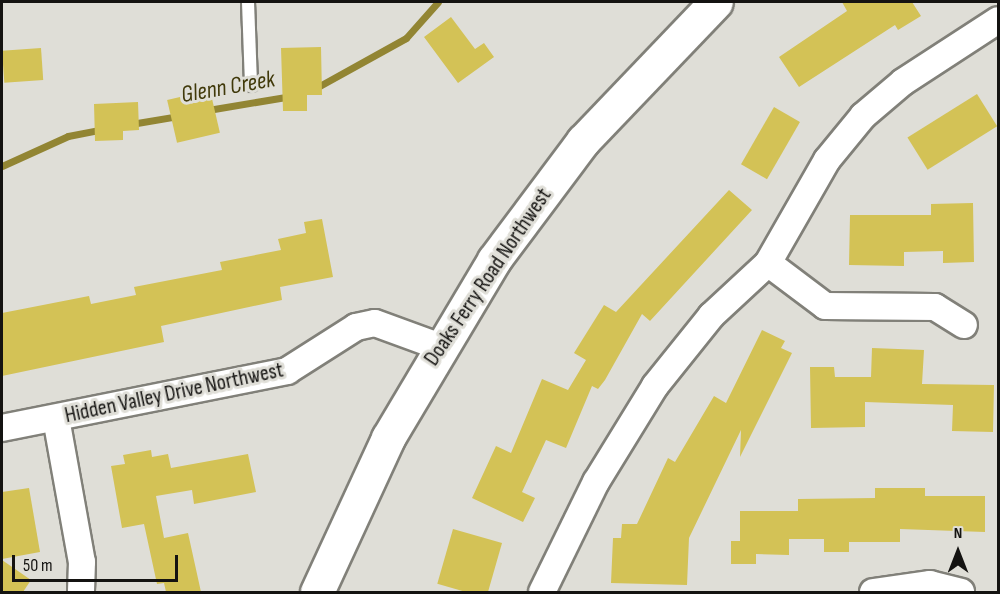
<!DOCTYPE html>
<html>
<head>
<meta charset="utf-8">
<style>
	body { margin:0 }
	#map { position:relative; width:1000px; height:594px; overflow:hidden; background:#dfded7; font-family:"Sofia Sans Condensed",sans-serif }
	div>[style] { position:absolute }
	.stream>* { height:7px; margin:-3.5px; padding:0 3.5px; transform-origin:3.5px; border-radius:3.5px; background:#928533 }
	.building>* { inset:0; background:#d3c256; transform-origin:0 0 }
	.roads { filter:drop-shadow(2px 0 #818079) drop-shadow(-2px 0 #818079) drop-shadow(0 2px #818079) drop-shadow(0 -2px #818079) }
	.lane>* { height:12px; margin:-6px; padding:0 6px; transform-origin:6px; border-radius:6px; background:#fff }
	.street>* { height:26px; margin:-13px; padding:0 13px; transform-origin:13px; border-radius:13px; background:#fff }
	.secondary>* { height:33px; margin:-16.5px; padding:0 16.5px; transform-origin:16.5px; border-radius:16.5px; background:#fff }
	span { translate:-50% -50%; white-space:nowrap; text-align:center; line-height:1.15; -webkit-text-stroke:6px #dfded7; paint-order:stroke }
	.street-label { font-size:22px; color:#141311 }
	.water-label { font-size:24px; color:#40390a; font-style:italic }
	.frame { position:absolute; inset:0; border:3px solid #141311; pointer-events:none }
	.north { position:absolute; left:928px; top:522px; width:60px; height:60px; -webkit-text-stroke:4px #dfded7; paint-order:stroke; rotate:0deg; font-size:16px; font-weight:700; line-height:24px; text-align:center; color:#141311 }
	.north::after { content:''; display:block; margin:auto; width:21px; height:27px; background:#141311; clip-path:polygon(50% 0,100% 100%,50% 72%,0 100%) }
	.scale { position:absolute; left:12px; top:555px; width:166px; height:27px; box-sizing:border-box; border:3px solid #141311; border-top:0; padding-left:8px; font-size:18px; line-height:21px; white-space:nowrap; color:#141311; -webkit-text-stroke:4px #dfded7; paint-order:stroke }
</style>
</head>
<body>
<div id="map">
	<div class="stream">
		<i style="left:314px;top:89px;width:105px;rotate:-29deg"></i>
		<i style="left:406px;top:38px;width:48px;rotate:-48.4deg"></i>
		<i style="left:208px;top:110px;width:85px;rotate:-9.5deg"></i>
		<i style="left:131px;top:124px;width:49px;rotate:-9.5deg"></i>
		<i style="left:2px;top:166px;width:72px;rotate:-24.4deg"></i>
		<i style="left:68px;top:136px;width:36px;rotate:-11deg"></i>
	</div>
	<div class="building">
		<i style="clip-path:polygon(842px 2px,912px 2px,921px 16px,898px 30px,895px 25px,799px 87px,779px 57px,847px 11px)"></i>
		<i style="clip-path:polygon(451px 17px,475px 49px,484px 43px,494px 57px,458px 83px,424px 37px)"></i>
		<i style="clip-path:polygon(321px 47px,322px 95px,307px 95px,307px 111px,283px 111px,281px 48px)"></i>
		<i style="left:41px;top:48px;width:32px;height:39px;rotate:86deg"></i>
		<i style="left:210px;top:90px;width:44px;height:44px;rotate:77deg"></i>
		<i style="left:977px;top:94px;width:38px;height:82px;rotate:58deg"></i>
		<i style="clip-path:polygon(138px 102px,139px 130px,123px 131px,123px 140px,95px 141px,94px 104px)"></i>
		<i style="left:774px;top:107px;width:30px;height:66px;rotate:30deg"></i>
		<i style="clip-path:polygon(729px 190px,752px 210px,650px 321px,642px 314px,605px 380px,598px 389px,592px 386px,566px 448px,546px 440px,522px 492px,535px 498px,523px 522px,472px 498px,496px 446px,511px 453px,542px 379px,568px 390px,586px 360px,574px 353px,604px 305px,616px 312px)"></i>
		<i style="clip-path:polygon(973px 203px,974px 262px,943px 263px,943px 251px,904px 252px,904px 266px,849px 265px,850px 215px,931px 215px,931px 204px)"></i>
		<i style="clip-path:polygon(322px 219px,333px 277px,280px 287px,282px 300px,161px 326px,164px 342px,2px 376px,2px 313px,89px 296px,91px 304px,136px 295px,134px 287px,222px 270px,220px 262px,281px 250px,278px 239px,306px 233px,304px 222px)"></i>
		<i style="clip-path:polygon(762px 330px,785px 341px,781px 348px,792px 353px,740px 457px,741px 430px,689px 538px,687px 585px,611px 583px,613px 538px,621px 538px,622px 524px,637px 524px,668px 458px,675px 462px,714px 396px,726px 403px)"></i>
		<i style="clip-path:polygon(872px 348px,924px 350px,922px 384px,994px 385px,993px 432px,952px 431px,953px 405px,865px 402px,865px 427px,811px 428px,810px 367px,834px 367px,835px 377px,871px 377px)"></i>
		<i style="clip-path:polygon(151px 450px,152px 457px,168px 454px,171px 468px,248px 454px,256px 492px,194px 504px,192px 490px,156px 496px,164px 538px,188px 533px,201px 592px,166px 592px,164px 583px,157px 584px,144px 524px,122px 528px,111px 466px,125px 464px,123px 455px)"></i>
		<i style="clip-path:polygon(29px 488px,40px 552px,2px 559px,2px 492px)"></i>
		<i style="clip-path:polygon(875px 488px,925px 488px,925px 496px,985px 496px,985px 532px,900px 529px,900px 542px,849px 542px,849px 552px,824px 552px,824px 539px,789px 539px,789px 555px,756px 554px,756px 564px,731px 564px,731px 541px,740px 541px,740px 511px,798px 511px,798px 499px,875px 498px)"></i>
		<i style="left:453px;top:529px;width:51px;height:57px;rotate:16deg"></i>
		<i style="clip-path:polygon(2px 560px,31px 580px,23px 592px,2px 592px)"></i>
	</div>
	<div class="roads">
		<div class="lane">
			<i style="left:248px;top:2px;width:83px;rotate:87.9deg"></i>
		</div>
		<div class="street">
			<i style="left:768px;top:263px;width:71px;rotate:37deg"></i>
			<i style="left:825px;top:306px;width:110px;rotate:0.5deg"></i>
			<i style="left:935px;top:307px;width:34px;rotate:32deg"></i>
			<i style="left:56px;top:418px;width:146px;rotate:79.8deg"></i>
			<i style="left:82px;top:562px;width:30px;rotate:92deg"></i>
			<i style="left:2px;top:428px;width:291px;rotate:-11.3deg"></i>
			<i style="left:287px;top:371px;width:82px;rotate:-32.5deg"></i>
			<i style="left:356px;top:327px;width:19px;rotate:-12deg"></i>
			<i style="left:375px;top:323px;width:67px;rotate:20.1deg"></i>
			<i style="left:542px;top:592px;width:123px;rotate:-63.9deg"></i>
			<i style="left:596px;top:482px;width:113px;rotate:-58.4deg"></i>
			<i style="left:655px;top:386px;width:90px;rotate:-51.3deg"></i>
			<i style="left:711px;top:316px;width:78px;rotate:-42.9deg"></i>
			<i style="left:768px;top:263px;width:119px;rotate:-60.2deg"></i>
			<i style="left:827px;top:160px;width:57px;rotate:-50.7deg"></i>
			<i style="left:863px;top:116px;width:52px;rotate:-40.4deg"></i>
			<i style="left:903px;top:82px;width:113px;rotate:-33.1deg"></i>
			<i style="left:873px;top:592px;width:58px;rotate:-8deg"></i>
			<i style="left:930px;top:584px;width:32px;rotate:14deg"></i>
		</div>
		<div class="secondary">
			<i style="left:317px;top:592px;width:170px;rotate:-65.2deg"></i>
			<i style="left:388px;top:438px;width:207px;rotate:-59.2deg"></i>
			<i style="left:494px;top:260px;width:149px;rotate:-53.2deg"></i>
			<i style="left:583px;top:141px;width:192px;rotate:-46.3deg"></i>
		</div>
	</div>
	<div class="street-label">
		<span style="left:488px;top:277px;rotate:-56deg">Doaks Ferry Road Northwest</span>
		<span style="left:174px;top:393px;rotate:-12deg">Hidden Valley Drive Northwest</span>
	</div>
	<div class="water-label">
		<span style="left:228px;top:87px;rotate:-10deg">Glenn Creek</span>
	</div>
	<div class="frame"></div>
	<div class="north">N</div>
	<div class="scale">50 m</div>
</div>
</body>
</html>
